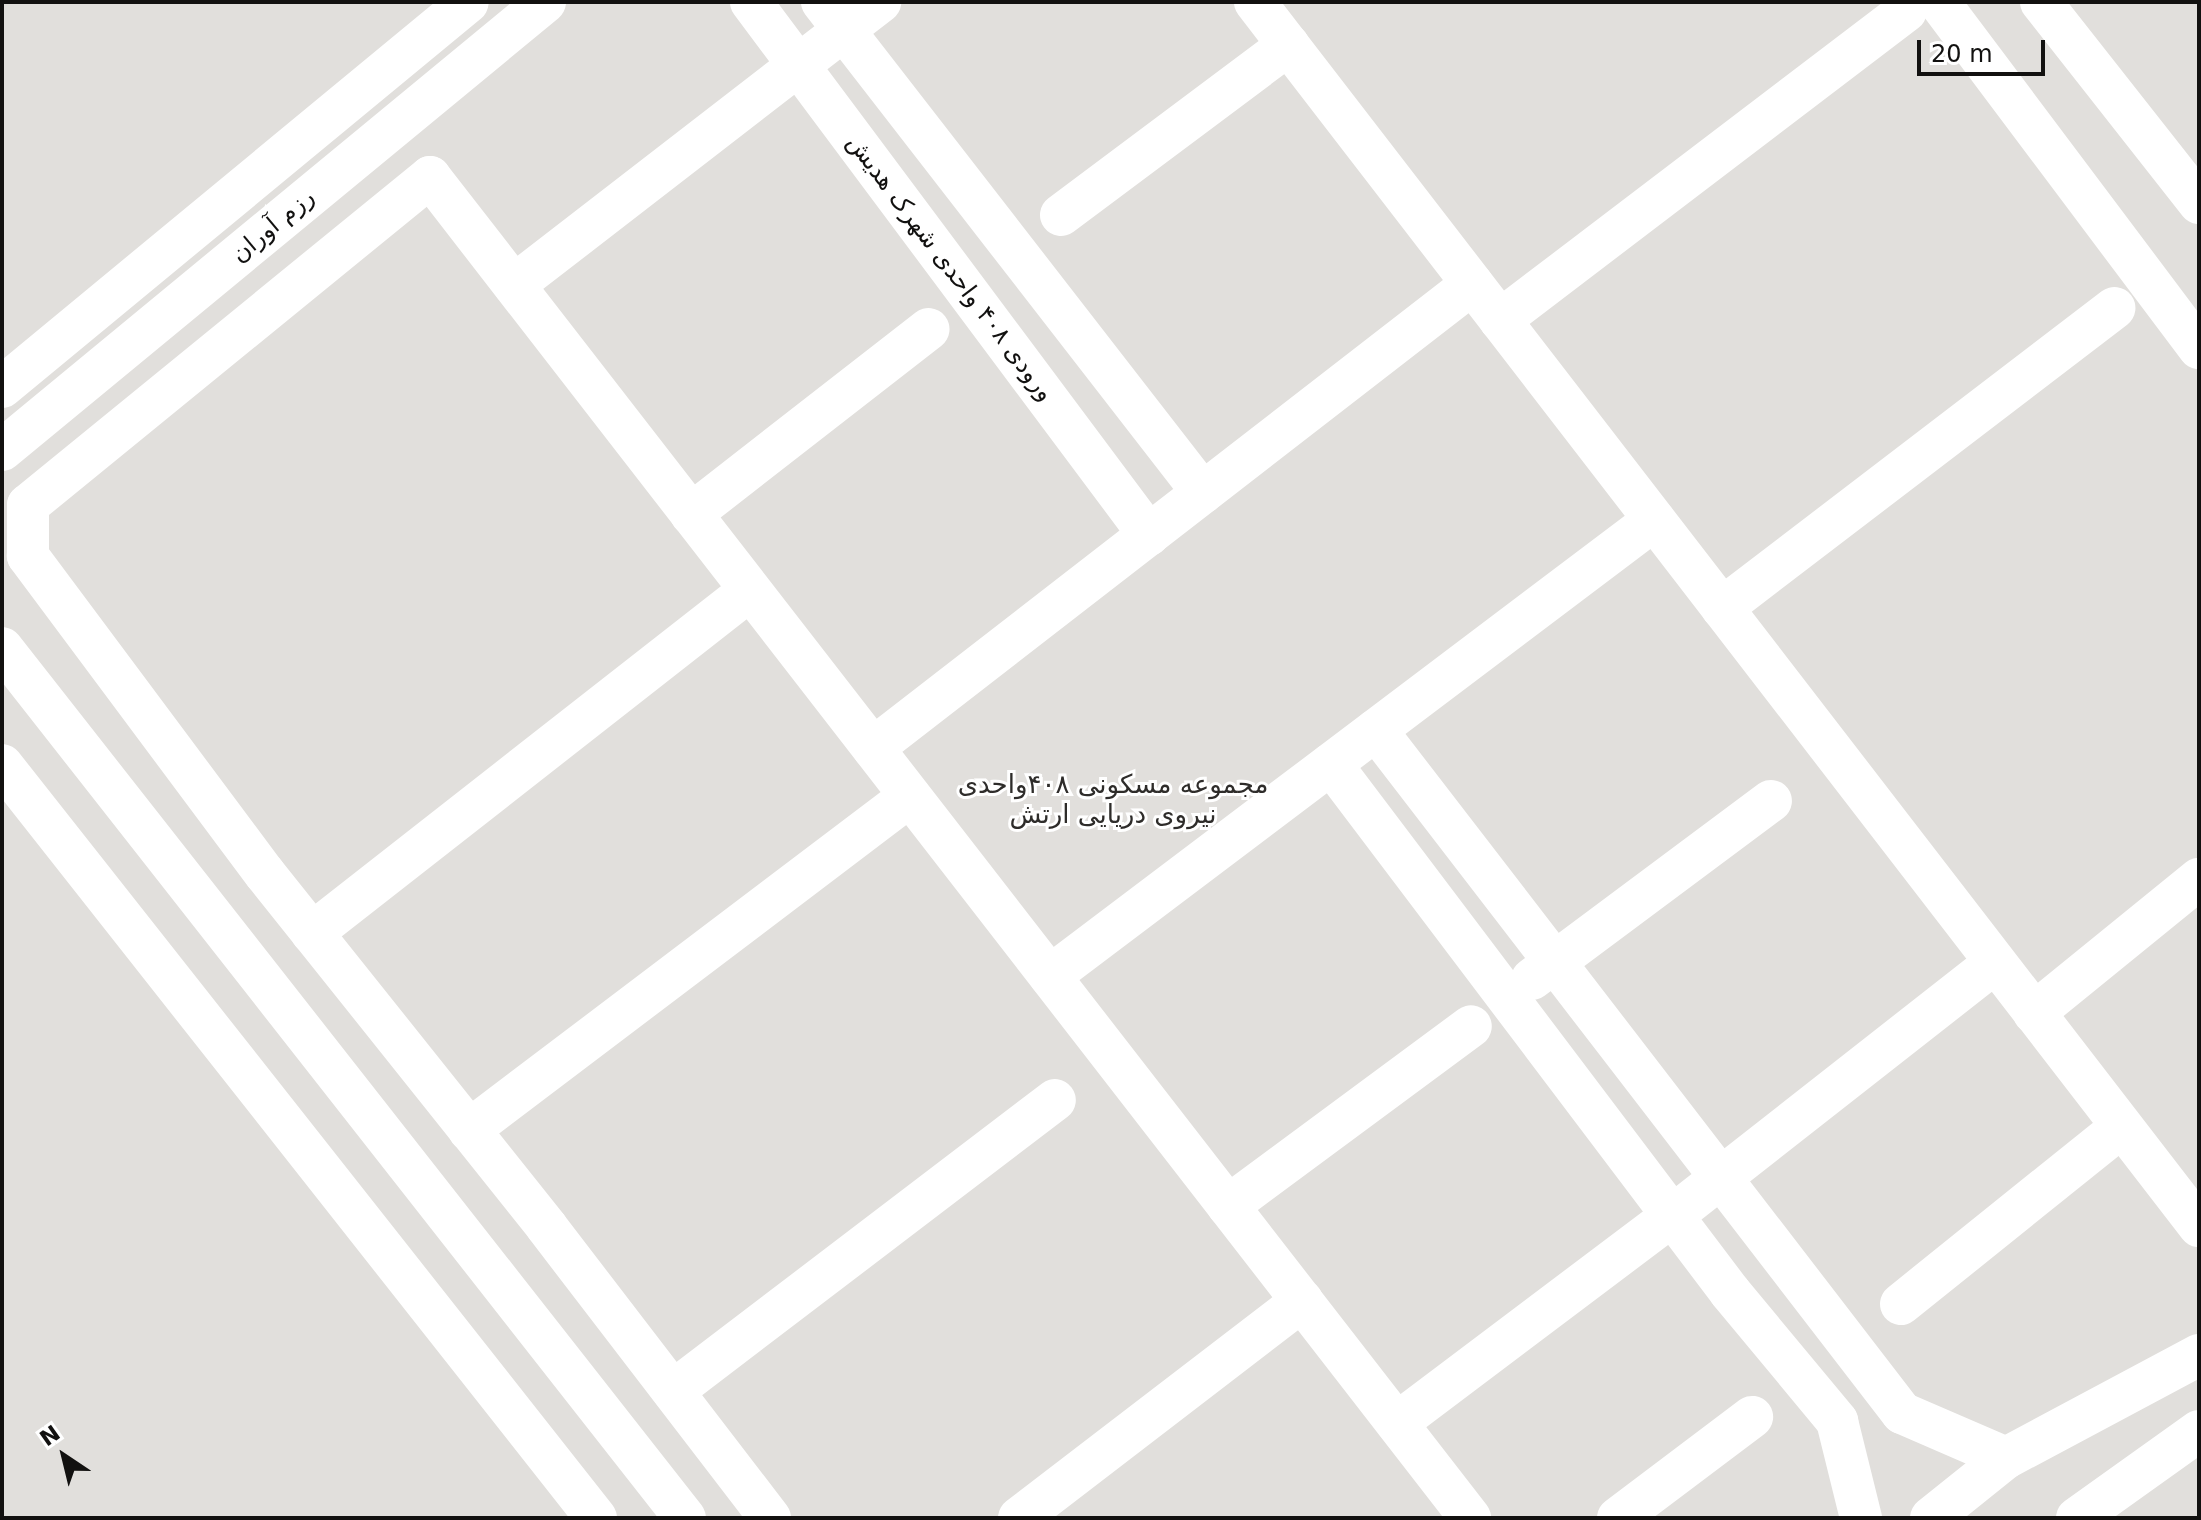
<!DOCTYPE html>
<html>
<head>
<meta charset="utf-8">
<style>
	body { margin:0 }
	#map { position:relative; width:2201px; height:1520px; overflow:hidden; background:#e1dfdc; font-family:"DejaVu Sans","Noto Naskh Arabic",sans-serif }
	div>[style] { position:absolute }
	.minor>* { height:42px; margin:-21px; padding:0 21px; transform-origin:21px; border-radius:21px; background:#fff }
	span { translate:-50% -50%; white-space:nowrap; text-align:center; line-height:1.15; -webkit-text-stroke:6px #fff; paint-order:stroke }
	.street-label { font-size:24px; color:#121110 }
	.neighbourhood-label { font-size:26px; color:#2e2c2a }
	.frame { position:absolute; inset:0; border:4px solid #121110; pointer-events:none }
	.north { position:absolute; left:24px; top:1416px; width:80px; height:80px; -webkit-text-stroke:6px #fff; paint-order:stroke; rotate:325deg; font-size:22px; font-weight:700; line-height:32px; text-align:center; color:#121110 }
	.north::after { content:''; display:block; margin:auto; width:28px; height:36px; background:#121110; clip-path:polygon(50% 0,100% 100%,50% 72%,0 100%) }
	.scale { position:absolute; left:1917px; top:40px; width:128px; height:36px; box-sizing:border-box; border:4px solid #121110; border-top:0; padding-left:10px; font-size:24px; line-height:28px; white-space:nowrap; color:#121110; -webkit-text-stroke:6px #fff; paint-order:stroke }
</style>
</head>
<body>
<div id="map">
	<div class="minor">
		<i style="left:751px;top:2px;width:665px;rotate:53.25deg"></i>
		<i style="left:822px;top:2px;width:621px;rotate:52.19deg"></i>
		<i style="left:1255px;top:2px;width:1546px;rotate:52.36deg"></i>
		<i style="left:1939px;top:2px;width:433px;rotate:53.1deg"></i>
		<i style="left:2041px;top:2px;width:256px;rotate:51.8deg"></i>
		<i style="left:1061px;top:215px;width:284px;rotate:-36.8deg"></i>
		<i style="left:514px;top:285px;width:463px;rotate:-37.7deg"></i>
		<i style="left:1500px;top:320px;width:510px;rotate:-37.27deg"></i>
		<i style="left:2px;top:387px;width:604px;rotate:-39.56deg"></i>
		<i style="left:2px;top:450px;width:704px;rotate:-39.52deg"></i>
		<i style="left:691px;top:514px;width:301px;rotate:-37.9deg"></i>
		<i style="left:1722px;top:608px;width:494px;rotate:-37.4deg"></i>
		<i style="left:2px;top:648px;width:1106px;rotate:51.87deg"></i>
		<i style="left:1376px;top:730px;width:862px;rotate:52.4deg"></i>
		<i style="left:1902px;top:1413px;width:113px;rotate:23.4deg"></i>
		<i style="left:873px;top:748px;width:758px;rotate:-37.76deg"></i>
		<i style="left:1331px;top:764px;width:662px;rotate:52.92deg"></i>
		<i style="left:1730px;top:1292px;width:168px;rotate:50.3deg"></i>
		<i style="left:1837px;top:1421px;width:100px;rotate:76.1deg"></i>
		<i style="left:2px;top:765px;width:959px;rotate:51.73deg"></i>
		<i style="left:312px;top:933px;width:556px;rotate:-38.06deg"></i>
		<i style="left:1050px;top:976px;width:757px;rotate:-37.05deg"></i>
		<i style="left:1532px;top:979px;width:298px;rotate:-36.7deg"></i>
		<i style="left:2034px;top:1013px;width:213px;rotate:-39.1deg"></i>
		<i style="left:469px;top:1130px;width:553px;rotate:-37.14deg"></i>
		<i style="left:1228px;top:1206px;width:302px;rotate:-36.5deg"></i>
		<i style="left:1901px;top:1304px;width:282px;rotate:-38.8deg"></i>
		<i style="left:673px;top:1391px;width:480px;rotate:-37.3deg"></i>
		<i style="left:1397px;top:1423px;width:344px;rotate:-37deg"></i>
		<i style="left:1672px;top:1216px;width:410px;rotate:-38.1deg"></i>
		<i style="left:770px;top:1518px;width:367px;rotate:-127.5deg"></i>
		<i style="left:547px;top:1227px;width:452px;rotate:-128.6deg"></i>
		<i style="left:265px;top:874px;width:397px;rotate:-126.7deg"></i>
		<i style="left:28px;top:556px;width:51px;rotate:-90deg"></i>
		<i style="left:28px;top:505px;width:519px;rotate:-39.21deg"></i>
		<i style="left:430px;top:177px;width:1697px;rotate:52.2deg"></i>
		<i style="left:1019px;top:1518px;width:357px;rotate:-37.5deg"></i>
		<i style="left:1618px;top:1518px;width:168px;rotate:-37deg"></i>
		<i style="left:1931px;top:1518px;width:96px;rotate:-38.7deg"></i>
		<i style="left:2006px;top:1458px;width:219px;rotate:-28.1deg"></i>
		<i style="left:2077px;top:1518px;width:150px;rotate:-35.5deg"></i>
	</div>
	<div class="street-label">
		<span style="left:273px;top:226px;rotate:-40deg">رزم آوران</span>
		<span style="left:950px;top:268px;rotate:53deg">ورودی ۴۰۸ واحدی شهرک هدیش</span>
	</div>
	<div class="neighbourhood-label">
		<span style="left:1113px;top:800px">مجموعه مسکونی ۴۰۸واحدی<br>نیروی دریایی ارتش</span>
	</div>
	<div class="frame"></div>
	<div class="north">N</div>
	<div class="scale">20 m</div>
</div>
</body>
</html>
